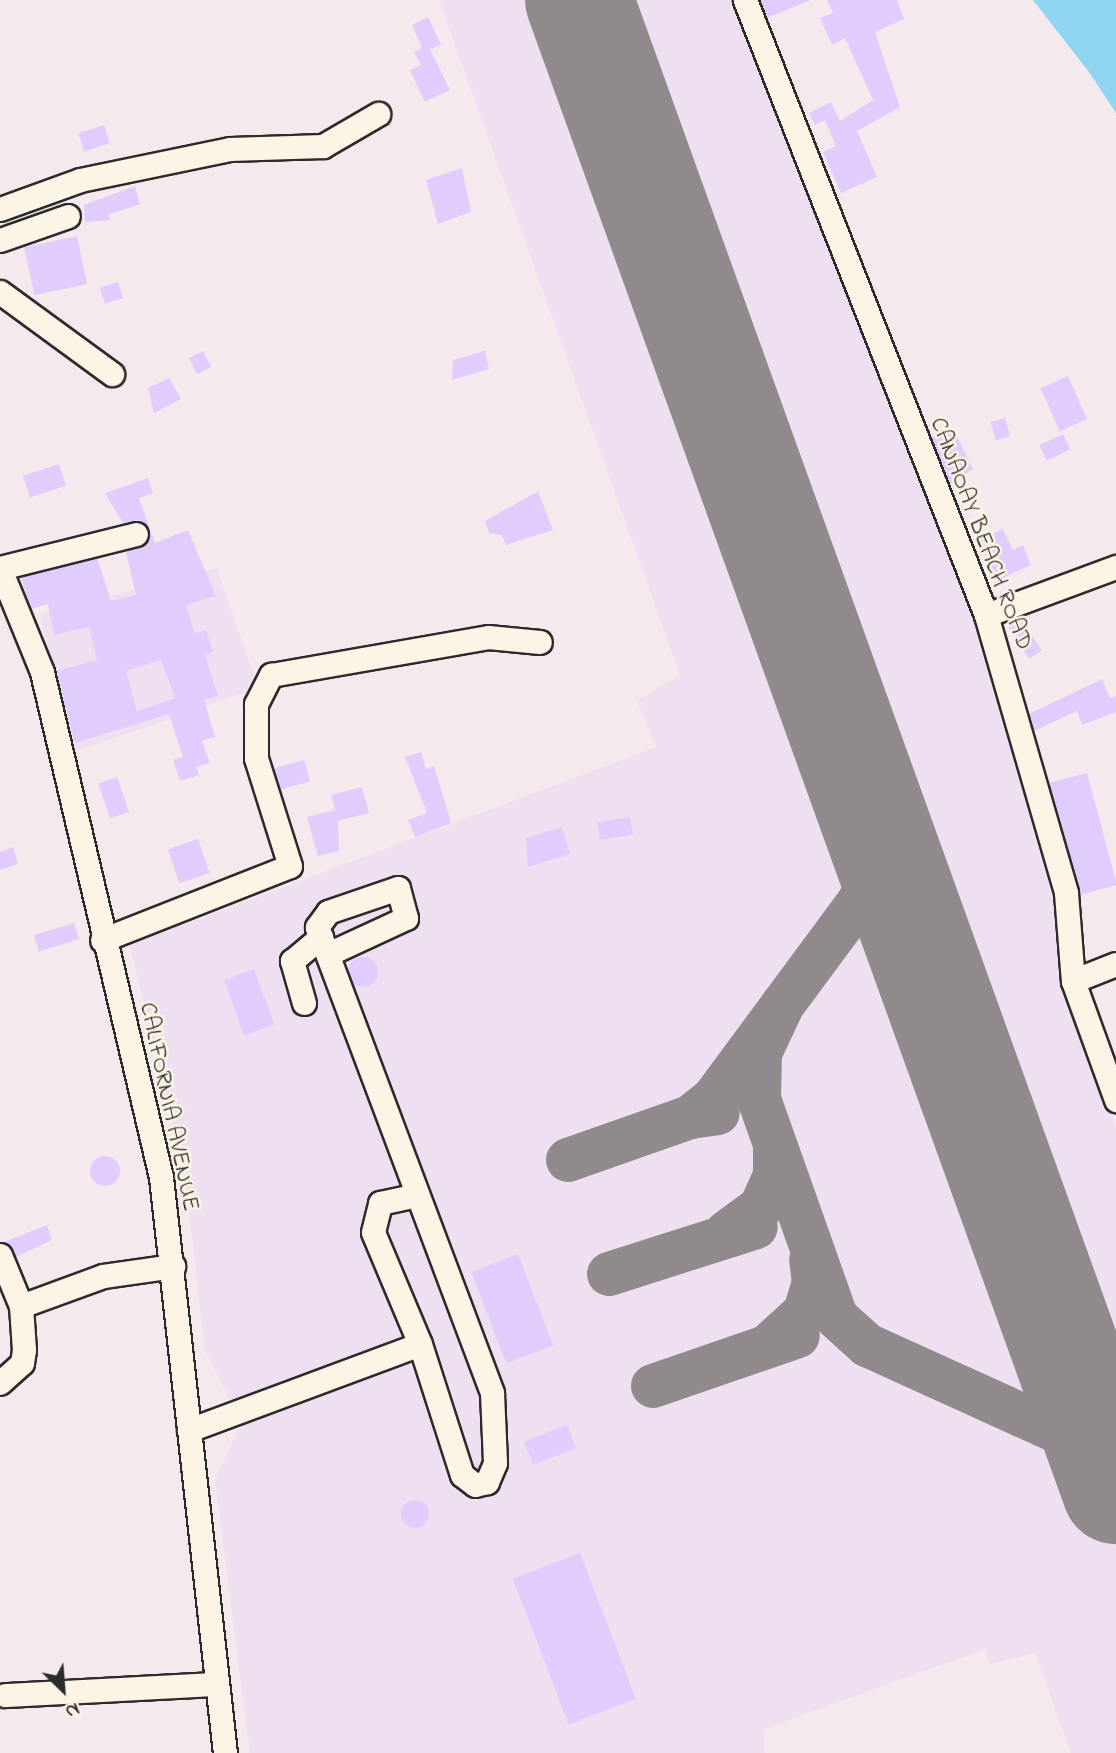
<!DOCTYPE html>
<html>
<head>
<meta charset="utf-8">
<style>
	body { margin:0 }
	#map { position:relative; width:1116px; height:1753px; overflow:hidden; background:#f4e9ec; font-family:"Indie Flower",sans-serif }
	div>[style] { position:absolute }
	.built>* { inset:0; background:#eee0f1 }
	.water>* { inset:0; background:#8fd4f0 }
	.taxiway>* { height:44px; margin:-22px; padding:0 22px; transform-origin:22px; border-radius:22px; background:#908a8c }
	.runway>* { height:108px; margin:-54px; padding:0 54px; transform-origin:54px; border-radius:54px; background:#908a8c }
	.building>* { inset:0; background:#e0ccfd; transform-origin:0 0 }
	.round { border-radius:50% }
	.roads { filter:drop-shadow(2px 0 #2b2b2b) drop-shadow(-2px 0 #2b2b2b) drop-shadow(0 2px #2b2b2b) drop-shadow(0 -2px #2b2b2b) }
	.minor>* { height:23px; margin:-11.5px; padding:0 11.5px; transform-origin:11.5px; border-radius:11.5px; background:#fcf5e5 }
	span { translate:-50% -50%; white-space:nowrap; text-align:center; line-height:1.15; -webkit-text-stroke:5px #fcf5e5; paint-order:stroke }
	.street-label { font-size:24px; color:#2b2b2b }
	.north { position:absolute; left:28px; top:1655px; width:70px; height:70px; -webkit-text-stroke:5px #fcf5e5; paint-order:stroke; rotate:155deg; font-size:19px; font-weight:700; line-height:28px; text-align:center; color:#2b2b2b }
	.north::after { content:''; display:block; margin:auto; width:24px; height:32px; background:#2b2b2b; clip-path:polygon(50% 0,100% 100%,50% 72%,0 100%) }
</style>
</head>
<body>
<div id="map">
	<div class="built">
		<i style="clip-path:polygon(439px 0,738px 0,986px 639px,1055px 893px,1063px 981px,1116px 1128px,1116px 1753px,1071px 1753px,1035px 1653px,990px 1664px,985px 1649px,764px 1729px,765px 1753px,250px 1753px,215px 1481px,241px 1423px,205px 1350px,186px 1185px,130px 945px,656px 747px,637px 701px,680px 675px)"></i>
		<i style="clip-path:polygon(217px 568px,258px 688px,71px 753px,40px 614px)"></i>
	</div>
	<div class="water">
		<i style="clip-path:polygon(1033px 0,1116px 0,1116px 113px,1089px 72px)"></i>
	</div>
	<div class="taxiway">
		<i style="left:860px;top:900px;width:29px;rotate:-22deg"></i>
		<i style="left:887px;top:889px;width:38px;rotate:51deg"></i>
		<i style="left:783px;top:1004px;width:54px;rotate:115.1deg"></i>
		<i style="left:760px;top:1053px;width:46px;rotate:91.2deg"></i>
		<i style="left:759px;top:1099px;width:231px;rotate:70.5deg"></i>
		<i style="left:836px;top:1317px;width:42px;rotate:42.1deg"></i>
		<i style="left:867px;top:1345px;width:225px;rotate:24.4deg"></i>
		<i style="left:1072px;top:1438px;width:33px;rotate:38deg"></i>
		<i style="left:1098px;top:1458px;width:40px;rotate:63.4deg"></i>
		<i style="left:690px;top:1117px;width:29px;rotate:-38deg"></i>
		<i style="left:713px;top:1099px;width:247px;rotate:-53.5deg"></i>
		<i style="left:860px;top:900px;width:45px;rotate:-66.3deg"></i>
		<i style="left:878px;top:859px;width:37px;rotate:-93deg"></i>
		<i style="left:568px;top:1160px;width:129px;rotate:-19.4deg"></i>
		<i style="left:690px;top:1117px;width:28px;rotate:-8deg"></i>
		<i style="left:727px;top:1232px;width:42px;rotate:-36.3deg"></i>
		<i style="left:761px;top:1207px;width:34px;rotate:-66deg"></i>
		<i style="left:775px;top:1176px;width:27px;rotate:-90deg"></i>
		<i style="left:609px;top:1274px;width:154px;rotate:-17.7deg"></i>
		<i style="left:770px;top:1344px;width:47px;rotate:-42.4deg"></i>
		<i style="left:805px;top:1312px;width:30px;rotate:-73deg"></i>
		<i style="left:814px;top:1283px;width:23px;rotate:-97deg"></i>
		<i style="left:653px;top:1386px;width:153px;rotate:-19deg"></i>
		<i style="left:1057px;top:1431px;width:20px"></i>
		<i style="left:1077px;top:1431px;width:13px;rotate:-51deg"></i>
		<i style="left:1085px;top:1421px;width:40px;rotate:-102deg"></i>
	</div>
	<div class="runway">
		<i style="left:579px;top:0;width:1584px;rotate:70.18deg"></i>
	</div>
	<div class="building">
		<i style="clip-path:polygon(760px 0,811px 0,767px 18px)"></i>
		<i style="clip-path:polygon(827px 0,897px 0,904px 19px,875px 32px,900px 107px,857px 131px,877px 177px,841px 193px,823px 152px,836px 146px,825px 120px,815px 125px,809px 113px,831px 102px,840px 121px,873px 100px,845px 38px,832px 45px,820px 18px,833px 13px)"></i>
		<i style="clip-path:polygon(428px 17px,441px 45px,430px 49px,450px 90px,425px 102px,410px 70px,421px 65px,414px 52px,422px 48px,412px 25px)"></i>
		<i style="left:104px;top:125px;width:19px;height:27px;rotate:72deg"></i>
		<i style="clip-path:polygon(462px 168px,471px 212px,438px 224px,426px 180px)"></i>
		<i style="clip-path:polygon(135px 186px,140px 204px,108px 215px,110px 220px,85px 222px,84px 205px)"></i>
		<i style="left:77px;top:236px;width:49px;height:54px;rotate:78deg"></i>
		<i style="left:118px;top:282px;width:17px;height:19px;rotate:73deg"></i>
		<i style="left:203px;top:351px;width:18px;height:16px;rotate:63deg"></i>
		<i style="clip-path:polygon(485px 351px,489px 369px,452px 380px,453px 360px)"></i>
		<i style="left:1068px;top:376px;width:47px;height:30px;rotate:66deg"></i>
		<i style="clip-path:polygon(169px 378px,181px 399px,154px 413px,148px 388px)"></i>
		<i style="left:1005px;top:418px;width:19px;height:15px;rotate:74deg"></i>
		<i style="clip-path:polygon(946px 431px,955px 432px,973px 469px,950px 484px,931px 437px)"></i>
		<i style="left:1063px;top:434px;width:17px;height:26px;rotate:65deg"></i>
		<i style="left:59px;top:464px;width:23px;height:38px;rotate:72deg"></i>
		<i style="clip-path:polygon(evenodd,148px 478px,153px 493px,139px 498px,155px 543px,188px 530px,216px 596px,186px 605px,195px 634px,206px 630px,213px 652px,205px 655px,218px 696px,204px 700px,215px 737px,202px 741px,210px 763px,196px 767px,199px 775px,180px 781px,173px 760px,183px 757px,169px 714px,75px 743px,56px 671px,97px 660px,89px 627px,54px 635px,48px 604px,31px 609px,21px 577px,97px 558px,111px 601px,136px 595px,126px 552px,145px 544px,149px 530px,139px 520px,123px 523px,105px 493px,148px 478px,161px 660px,175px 698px,137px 711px,126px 671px,161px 660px)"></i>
		<i style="clip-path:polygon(538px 491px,553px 530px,506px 545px,502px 535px,489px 533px,485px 521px)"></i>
		<i style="clip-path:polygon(1003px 529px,1013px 550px,1023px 545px,1031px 565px,998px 580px,979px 540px)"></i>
		<i style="left:1020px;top:617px;width:40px;height:15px;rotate:57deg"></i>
		<i style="clip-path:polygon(1102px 679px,1110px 698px,1116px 696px,1116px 712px,1082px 725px,1077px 711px,1034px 731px,1029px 714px)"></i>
		<i style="clip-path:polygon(421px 752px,426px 769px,434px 766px,451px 823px,415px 837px,408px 820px,427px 813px,405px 757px)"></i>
		<i style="left:304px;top:760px;width:22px;height:31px;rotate:74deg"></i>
		<i style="left:1087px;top:773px;width:116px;height:39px;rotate:75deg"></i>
		<i style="left:117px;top:777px;width:37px;height:20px;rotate:71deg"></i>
		<i style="clip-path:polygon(362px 787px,369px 813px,338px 821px,339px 851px,318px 856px,307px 817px,335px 810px,331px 795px)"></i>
		<i style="left:630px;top:817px;width:18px;height:33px;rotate:81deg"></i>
		<i style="clip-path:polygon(562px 827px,570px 854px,528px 867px,526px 838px)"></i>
		<i style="left:198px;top:839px;width:36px;height:32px;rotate:71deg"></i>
		<i style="clip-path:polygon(13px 847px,18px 864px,0 870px,0 852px)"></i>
		<i style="left:74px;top:923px;width:17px;height:42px;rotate:73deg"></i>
		<i class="round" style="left:348px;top:957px;width:30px;height:30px"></i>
		<i style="left:254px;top:969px;width:59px;height:32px;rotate:70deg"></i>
		<i class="round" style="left:90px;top:1156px;width:30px;height:30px"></i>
		<i style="clip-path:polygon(47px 1225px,52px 1240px,16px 1257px,4px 1242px)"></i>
		<i style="left:518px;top:1254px;width:98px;height:50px;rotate:69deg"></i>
		<i style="left:567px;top:1425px;width:25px;height:46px;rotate:69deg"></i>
		<i class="round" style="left:401px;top:1500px;width:28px;height:28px"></i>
		<i style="left:580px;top:1553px;width:156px;height:72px;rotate:69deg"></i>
	</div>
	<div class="roads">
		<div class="minor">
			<i style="left:745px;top:0;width:661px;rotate:68.6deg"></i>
			<i style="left:986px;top:615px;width:289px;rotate:73.9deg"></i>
			<i style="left:1066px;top:893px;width:88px;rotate:85.5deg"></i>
			<i style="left:1073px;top:981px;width:127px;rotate:70.1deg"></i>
			<i style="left:0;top:209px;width:85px;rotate:-19.9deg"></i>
			<i style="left:80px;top:180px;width:153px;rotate:-11.7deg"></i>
			<i style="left:230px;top:149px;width:93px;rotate:-1.8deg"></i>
			<i style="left:323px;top:146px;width:64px;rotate:-30.2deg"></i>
			<i style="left:0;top:240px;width:72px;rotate:-19.4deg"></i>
			<i style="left:0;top:292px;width:139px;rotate:36.2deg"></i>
			<i style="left:0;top:568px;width:140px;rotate:-14deg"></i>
			<i style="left:0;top:569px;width:111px;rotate:67.8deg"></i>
			<i style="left:42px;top:672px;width:519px;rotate:76.74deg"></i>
			<i style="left:161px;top:1177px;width:580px;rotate:83.66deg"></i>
			<i style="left:986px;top:615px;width:139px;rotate:-20.3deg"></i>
			<i style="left:102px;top:940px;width:202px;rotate:-21.5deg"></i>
			<i style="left:290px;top:866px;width:113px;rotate:-107.5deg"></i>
			<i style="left:256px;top:758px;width:54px;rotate:-90deg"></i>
			<i style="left:256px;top:704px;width:33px;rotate:-63deg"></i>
			<i style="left:271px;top:675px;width:220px;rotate:-9.9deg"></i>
			<i style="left:488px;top:637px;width:52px;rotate:5.5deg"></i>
			<i style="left:328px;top:954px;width:86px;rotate:-24.8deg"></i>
			<i style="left:406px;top:918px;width:31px;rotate:-105deg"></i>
			<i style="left:398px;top:888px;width:74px;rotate:161.1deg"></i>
			<i style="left:328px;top:912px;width:19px;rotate:126deg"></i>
			<i style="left:317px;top:927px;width:498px;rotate:69.4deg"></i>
			<i style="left:492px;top:1393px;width:70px;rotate:87.5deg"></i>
			<i style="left:495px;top:1463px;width:21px;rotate:113deg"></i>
			<i style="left:487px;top:1482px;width:12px;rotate:166deg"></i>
			<i style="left:475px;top:1485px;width:16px;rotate:-142deg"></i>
			<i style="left:462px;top:1475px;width:138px;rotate:-107.8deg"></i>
			<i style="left:420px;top:1344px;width:121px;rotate:-112.8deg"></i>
			<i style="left:373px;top:1232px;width:30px;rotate:-76deg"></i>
			<i style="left:380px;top:1203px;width:38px;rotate:-12deg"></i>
			<i style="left:1073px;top:981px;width:46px;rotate:-21.6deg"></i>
			<i style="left:304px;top:1003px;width:44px;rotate:-105.9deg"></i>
			<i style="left:292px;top:961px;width:38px;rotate:-40deg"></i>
			<i style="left:0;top:1255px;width:55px;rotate:67.6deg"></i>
			<i style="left:21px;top:1306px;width:44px;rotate:86.1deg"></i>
			<i style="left:24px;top:1350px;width:13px;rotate:99deg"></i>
			<i style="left:22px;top:1363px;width:30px;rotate:138deg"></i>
			<i style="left:21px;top:1306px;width:87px;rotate:-20.1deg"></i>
			<i style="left:103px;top:1276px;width:71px;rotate:-8.1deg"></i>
			<i style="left:189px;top:1430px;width:246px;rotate:-20.4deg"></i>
			<i style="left:5px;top:1695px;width:212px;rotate:-3deg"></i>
		</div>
	</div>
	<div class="street-label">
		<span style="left:980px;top:534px;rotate:69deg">CANAOAY BEACH ROAD</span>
		<span style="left:168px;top:1107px;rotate:78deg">CALIFORNIA AVENUE</span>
	</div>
	<div class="north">N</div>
</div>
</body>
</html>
